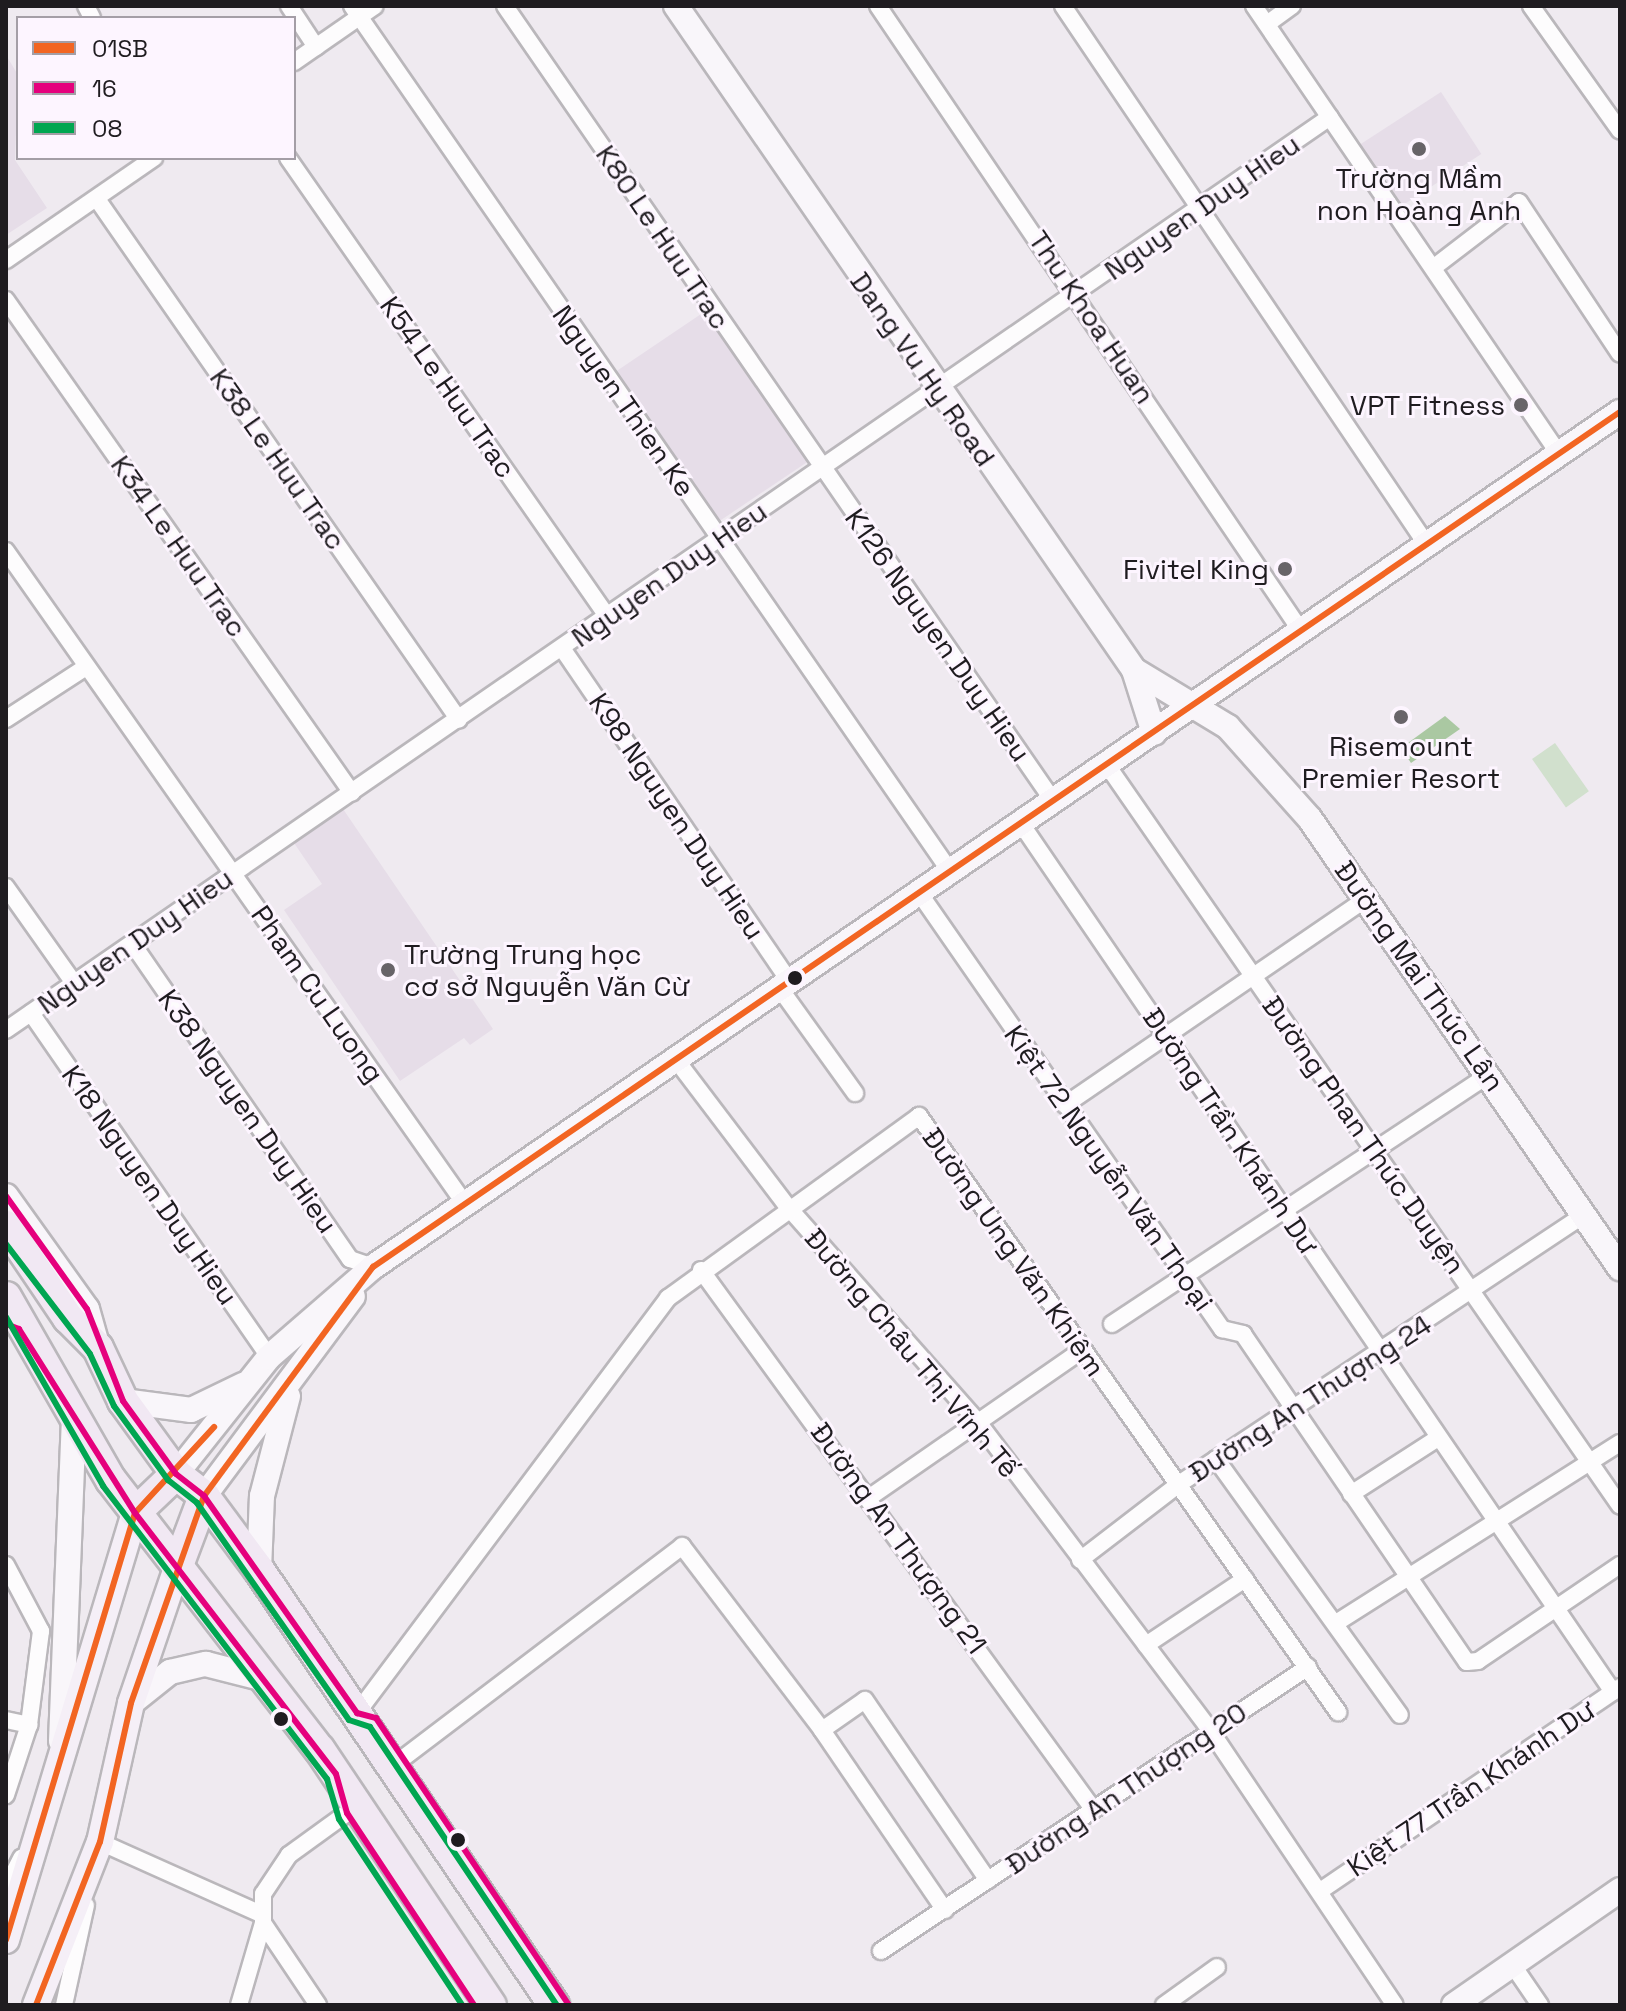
<!DOCTYPE html>
<html>
<head>
<meta charset="utf-8">
<style>
	body { margin:0 }
	#map { position:relative; width:1626px; height:2011px; overflow:hidden; background:#efeaf0; font-family:"Space Grotesk",sans-serif }
	div>[style] { position:absolute }
	.built>* { inset:0; background:#e6dde8; transform-origin:0 0 }
	.green>* { inset:0; background:#d1e0cd; transform-origin:0 0 }
	.water>* { inset:0; background:#aac8a2 }
	.roads { filter:drop-shadow(2px 0 #bab7bb) drop-shadow(-2px 0 #bab7bb) drop-shadow(0 2px #bab7bb) drop-shadow(0 -2px #bab7bb) }
	.street>* { height:16px; margin:-8px; padding:0 8px; transform-origin:8px; border-radius:8px; background:#fdfcfd }
	.secondary>* { height:24px; margin:-12px; padding:0 12px; transform-origin:12px; border-radius:12px; background:#f9f6fa }
	.primary>* { height:26px; margin:-13px; padding:0 13px; transform-origin:13px; border-radius:13px; background:#f5eff7 }
	.highway>* { height:30px; margin:-15px; padding:0 15px; transform-origin:15px; border-radius:15px; background:#f1e8f3 }
	.bus-1>* { height:6px; margin:-3px; padding:0 3px; transform-origin:3px; border-radius:3px; background:#f26522 }
	.bus-2>* { height:6px; margin:-3px; padding:0 3px; transform-origin:3px; border-radius:3px; background:#e5007d }
	.bus-3>* { height:6px; margin:-3px; padding:0 3px; transform-origin:3px; border-radius:3px; background:#00a651 }
	.dots>* { width:22px; height:22px; translate:-50% -50%; box-sizing:border-box; border:4px solid #fdf5ff; border-radius:50% }
	span { translate:-50% -50%; white-space:nowrap; text-align:center; line-height:1.15; -webkit-text-stroke:6px #fdf5ff; paint-order:stroke }
	.poi-label { font-size:28px; color:#1f1c20 }
	.right { translate:-100% -50%; text-align:right }
	.left { translate:0 -50%; text-align:left }
	.street-label { font-size:28px; color:#1f1c20 }
	.frame { position:absolute; inset:0; border:8px solid #1f1c20; pointer-events:none }
	.legend { position:absolute; left:16px; top:16px; width:280px; height:144px; box-sizing:border-box; background:#fdf5ff; border:2px solid #a49ea6; margin:0; padding:10px 14px; list-style:none; font-size:24px; color:#1f1c20 }
	.legend li { display:flex; align-items:center; gap:16px; height:40px }
	.legend b { width:40px; border:2px solid #a49ea6 }
</style>
</head>
<body>
<div id="map">
	<div class="built">
		<i style="clip-path:polygon(6px 55px,18px 75px,15px 160px,47px 208px,6px 235px)"></i>
		<i style="left:1441px;top:92px;width:74px;height:97px;rotate:57deg"></i>
		<i style="left:707px;top:310px;width:182px;height:109px;rotate:56deg"></i>
		<i style="clip-path:polygon(341px 806px,493px 1029px,470px 1045px,464px 1038px,400px 1081px,284px 910px,322px 884px,292px 840px)"></i>
	</div>
	<div class="green">
		<i style="left:1555px;top:743px;width:59px;height:28px;rotate:55deg"></i>
	</div>
	<div class="water">
		<i style="clip-path:polygon(1445px 716px,1460px 729px,1411px 763px,1401px 748px)"></i>
	</div>
	<div class="roads">
		<div class="street">
			<i style="left:86px;top:6px;width:13px;rotate:63deg"></i>
			<i style="left:289px;top:6px;width:49px;rotate:56.6deg"></i>
			<i style="left:352px;top:6px;width:1055px;rotate:55.35deg"></i>
			<i style="left:505px;top:6px;width:967px;rotate:55.41deg"></i>
			<i style="left:878px;top:6px;width:755px;rotate:55.91deg"></i>
			<i style="left:1063px;top:6px;width:650px;rotate:55.97deg"></i>
			<i style="left:1254px;top:6px;width:542px;rotate:55.75deg"></i>
			<i style="left:1531px;top:6px;width:153px;rotate:54.5deg"></i>
			<i style="left:1267px;top:24px;width:31px;rotate:-36deg"></i>
			<i style="left:294px;top:62px;width:98px;rotate:-34.7deg"></i>
			<i style="left:288px;top:158px;width:558px;rotate:55.14deg"></i>
			<i style="left:97px;top:199px;width:634px;rotate:55.21deg"></i>
			<i style="left:6px;top:260px;width:180px;rotate:-34.6deg"></i>
			<i style="left:1433px;top:268px;width:108px;rotate:-37.5deg"></i>
			<i style="left:1519px;top:202px;width:182px;rotate:56.4deg"></i>
			<i style="left:6px;top:300px;width:602px;rotate:54.94deg"></i>
			<i style="left:6px;top:551px;width:798px;rotate:54.9deg"></i>
			<i style="left:562px;top:648px;width:407px;rotate:55.7deg"></i>
			<i style="left:6px;top:719px;width:95px;rotate:-33deg"></i>
			<i style="left:1107px;top:765px;width:901px;rotate:55.3deg"></i>
			<i style="left:1022px;top:825px;width:1049px;rotate:55.72deg"></i>
			<i style="left:6px;top:887px;width:118px;rotate:54.7deg"></i>
			<i style="left:920px;top:894px;width:530px;rotate:55.23deg"></i>
			<i style="left:1222px;top:1329px;width:22px;rotate:13deg"></i>
			<i style="left:1243px;top:1334px;width:397px;rotate:55.7deg"></i>
			<i style="left:1467px;top:1662px;width:11px;rotate:-5deg"></i>
			<i style="left:1478px;top:1661px;width:171px;rotate:-34.1deg"></i>
			<i style="left:132px;top:943px;width:384px;rotate:55.4deg"></i>
			<i style="left:350px;top:1259px;width:24px;rotate:19deg"></i>
			<i style="left:781px;top:990px;width:127px;rotate:54.3deg"></i>
			<i style="left:31px;top:1013px;width:418px;rotate:55.3deg"></i>
			<i style="left:6px;top:1030px;width:1608px;rotate:-34.59deg"></i>
			<i style="left:677px;top:1061px;width:182px;rotate:52.8deg"></i>
			<i style="left:787px;top:1206px;width:288px;rotate:48.5deg"></i>
			<i style="left:978px;top:1422px;width:386px;rotate:53deg"></i>
			<i style="left:1210px;top:1730px;width:331px;rotate:56.1deg"></i>
			<i style="left:1065px;top:1105px;width:365px;rotate:-34.4deg"></i>
			<i style="left:701px;top:1270px;width:666px;rotate:53.97deg"></i>
			<i style="left:1112px;top:1324px;width:453px;rotate:-33.5deg"></i>
			<i style="left:1216px;top:1459px;width:315px;rotate:54.3deg"></i>
			<i style="left:1351px;top:1494px;width:103px;rotate:-32.8deg"></i>
			<i style="left:870px;top:1497px;width:257px;rotate:-34.7deg"></i>
			<i style="left:1080px;top:1560px;width:125px;rotate:-37.5deg"></i>
			<i style="left:1179px;top:1484px;width:488px;rotate:-33.6deg"></i>
			<i style="left:6px;top:1565px;width:75px;rotate:62.1deg"></i>
			<i style="left:41px;top:1631px;width:95px;rotate:97.3deg"></i>
			<i style="left:29px;top:1725px;width:74px;rotate:108.2deg"></i>
			<i style="left:1336px;top:1623px;width:336px;rotate:-32.4deg"></i>
			<i style="left:1146px;top:1645px;width:119px;rotate:-33.7deg"></i>
			<i style="left:357px;top:1713px;width:519px;rotate:-53.15deg"></i>
			<i style="left:668px;top:1298px;width:310px;rotate:-35.9deg"></i>
			<i style="left:919px;top:1116px;width:729px;rotate:54.89deg"></i>
			<i style="left:6px;top:1720px;width:24px;rotate:12deg"></i>
			<i style="left:822px;top:1730px;width:52px;rotate:-34.9deg"></i>
			<i style="left:865px;top:1700px;width:218px;rotate:55.7deg"></i>
			<i style="left:394px;top:1765px;width:362px;rotate:-37.2deg"></i>
			<i style="left:682px;top:1546px;width:231px;rotate:52.7deg"></i>
			<i style="left:822px;top:1730px;width:218px;rotate:55.7deg"></i>
			<i style="left:98px;top:1847px;width:5px;rotate:-68deg"></i>
			<i style="left:100px;top:1842px;width:176px;rotate:24.1deg"></i>
			<i style="left:6px;top:1888px;width:34px;rotate:-63deg"></i>
			<i style="left:1323px;top:1889px;width:359px;rotate:-34.2deg"></i>
			<i style="left:263px;top:1923px;width:99px;rotate:56.1deg"></i>
			<i style="left:881px;top:1951px;width:513px;rotate:-33.63deg"></i>
			<i style="left:1512px;top:1964px;width:50px;rotate:55.7deg"></i>
			<i style="left:64px;top:2005px;width:102px;rotate:-77.6deg"></i>
			<i style="left:239px;top:2005px;width:85px;rotate:-73.7deg"></i>
			<i style="left:263px;top:1923px;width:29px;rotate:-90deg"></i>
			<i style="left:263px;top:1894px;width:47px;rotate:-56.3deg"></i>
			<i style="left:289px;top:1855px;width:72px;rotate:-35.9deg"></i>
			<i style="left:1164px;top:2005px;width:65px;rotate:-35.6deg"></i>
		</div>
		<div class="secondary">
			<i style="left:676px;top:6px;width:807px;rotate:55.4deg"></i>
			<i style="left:1134px;top:670px;width:110px;rotate:31.2deg"></i>
			<i style="left:1228px;top:727px;width:123px;rotate:48.3deg"></i>
			<i style="left:1310px;top:819px;width:546px;rotate:55.38deg"></i>
			<i style="left:1134px;top:670px;width:66px;rotate:72.4deg"></i>
			<i style="left:6px;top:1196px;width:139px;rotate:54.4deg"></i>
			<i style="left:87px;top:1309px;width:41px;rotate:74.2deg"></i>
			<i style="left:123px;top:1401px;width:69px;rotate:7.5deg"></i>
			<i style="left:191px;top:1410px;width:58px;rotate:-25.7deg"></i>
			<i style="left:176px;top:1474px;width:149px;rotate:-51.5deg"></i>
			<i style="left:269px;top:1357px;width:138px;rotate:-40.9deg"></i>
			<i style="left:373px;top:1267px;width:1512px;rotate:-34.44deg"></i>
			<i style="left:204px;top:1496px;width:249px;rotate:-53.3deg"></i>
			<i style="left:259px;top:1570px;width:74px;rotate:-87.7deg"></i>
			<i style="left:262px;top:1496px;width:103px;rotate:-75.4deg"></i>
			<i style="left:131px;top:1703px;width:50px;rotate:-38.5deg"></i>
			<i style="left:170px;top:1672px;width:37px;rotate:-13deg"></i>
			<i style="left:206px;top:1664px;width:61px;rotate:14.3deg"></i>
			<i style="left:61px;top:1741px;width:322px;rotate:-87.7deg"></i>
			<i style="left:1454px;top:2005px;width:202px;rotate:-34.7deg"></i>
		</div>
		<div class="primary">
			<i style="left:6px;top:1940px;width:446px;rotate:-73.2deg"></i>
			<i style="left:36px;top:2005px;width:175px;rotate:-68.6deg"></i>
			<i style="left:100px;top:1842px;width:142px;rotate:-77.4deg"></i>
			<i style="left:131px;top:1703px;width:143px;rotate:-71.2deg"></i>
		</div>
		<div class="highway">
			<i style="left:6px;top:1226px;width:111px;rotate:56deg"></i>
			<i style="left:68px;top:1318px;width:42px;rotate:45deg"></i>
			<i style="left:98px;top:1348px;width:59px;rotate:64.7deg"></i>
			<i style="left:123px;top:1401px;width:90px;rotate:54deg"></i>
			<i style="left:176px;top:1474px;width:36px;rotate:38deg"></i>
			<i style="left:204px;top:1496px;width:92px;rotate:53.4deg"></i>
			<i style="left:259px;top:1570px;width:526px;rotate:55.86deg"></i>
			<i style="left:6px;top:1297px;width:211px;rotate:60.2deg"></i>
			<i style="left:111px;top:1480px;width:341px;rotate:52.3deg"></i>
			<i style="left:320px;top:1750px;width:307px;rotate:56.2deg"></i>
			<i style="left:135px;top:1513px;width:57px;rotate:-43.6deg"></i>
			<i style="left:177px;top:1568px;width:77px;rotate:-69.4deg"></i>
		</div>
	</div>
	<div class="bus-1">
		<i style="left:6px;top:1940px;width:446px;rotate:-73.2deg"></i>
		<i style="left:135px;top:1513px;width:117px;rotate:-47.4deg"></i>
		<i style="left:36px;top:2005px;width:175px;rotate:-68.6deg"></i>
		<i style="left:100px;top:1842px;width:142px;rotate:-77.4deg"></i>
		<i style="left:131px;top:1703px;width:219px;rotate:-70.6deg"></i>
		<i style="left:204px;top:1496px;width:285px;rotate:-53.6deg"></i>
		<i style="left:373px;top:1267px;width:1512px;rotate:-34.44deg"></i>
	</div>
	<div class="bus-2">
		<i style="left:6px;top:1196px;width:139px;rotate:54.4deg"></i>
		<i style="left:87px;top:1309px;width:99px;rotate:68.6deg"></i>
		<i style="left:123px;top:1401px;width:90px;rotate:54deg"></i>
		<i style="left:176px;top:1474px;width:36px;rotate:38deg"></i>
		<i style="left:204px;top:1496px;width:266px;rotate:54.8deg"></i>
		<i style="left:357px;top:1713px;width:20px;rotate:15deg"></i>
		<i style="left:376px;top:1718px;width:346px;rotate:56.1deg"></i>
		<i style="left:6px;top:1324px;width:14px;rotate:21deg"></i>
		<i style="left:19px;top:1329px;width:218px;rotate:57.8deg"></i>
		<i style="left:135px;top:1513px;width:329px;rotate:52.4deg"></i>
		<i style="left:336px;top:1774px;width:41px;rotate:74.2deg"></i>
		<i style="left:347px;top:1813px;width:230px;rotate:56.5deg"></i>
	</div>
	<div class="bus-3">
		<i style="left:6px;top:1244px;width:138px;rotate:52.6deg"></i>
		<i style="left:90px;top:1354px;width:57px;rotate:65.2deg"></i>
		<i style="left:114px;top:1406px;width:92px;rotate:53.9deg"></i>
		<i style="left:168px;top:1480px;width:37px;rotate:38deg"></i>
		<i style="left:197px;top:1503px;width:265px;rotate:55deg"></i>
		<i style="left:349px;top:1720px;width:22px;rotate:18deg"></i>
		<i style="left:370px;top:1727px;width:335px;rotate:56.1deg"></i>
		<i style="left:6px;top:1317px;width:195px;rotate:60.1deg"></i>
		<i style="left:103px;top:1486px;width:369px;rotate:52.6deg"></i>
		<i style="left:327px;top:1779px;width:42px;rotate:73.3deg"></i>
		<i style="left:339px;top:1819px;width:223px;rotate:56.5deg"></i>
	</div>
	<div class="dots">
		<i style="left:1419px;top:149px;background:#686469"></i>
		<i style="left:1521px;top:405px;background:#686469"></i>
		<i style="left:1285px;top:569px;background:#686469"></i>
		<i style="left:1401px;top:717px;background:#686469"></i>
		<i style="left:388px;top:970px;background:#686469"></i>
		<i style="left:795px;top:978px;background:#1f1c20"></i>
		<i style="left:281px;top:1719px;background:#1f1c20"></i>
		<i style="left:458px;top:1840px;background:#1f1c20"></i>
	</div>
	<div class="poi-label">
		<span style="left:1419px;top:194px">Trường Mầm<br>non Hoàng Anh</span>
		<span class="right" style="left:1505px;top:405px">VPT Fitness</span>
		<span class="right" style="left:1269px;top:569px">Fivitel King</span>
		<span style="left:1401px;top:762px">Risemount<br>Premier Resort</span>
		<span class="left" style="left:404px;top:970px">Trường Trung học<br>cơ sở Nguyễn Văn Cừ</span>
	</div>
	<div class="street-label">
		<span style="left:1202px;top:207px;rotate:-35deg">Nguyen Duy Hieu</span>
		<span style="left:663px;top:237px;rotate:56deg">K80 Le Huu Trac</span>
		<span style="left:1092px;top:317px;rotate:56deg">Thu Khoa Huan</span>
		<span style="left:923px;top:369px;rotate:55deg">Dang Vu Hy Road</span>
		<span style="left:448px;top:387px;rotate:55deg">K54 Le Huu Trac</span>
		<span style="left:624px;top:401px;rotate:55deg">Nguyen Thien Ke</span>
		<span style="left:278px;top:459px;rotate:55deg">K38 Le Huu Trac</span>
		<span style="left:179px;top:546px;rotate:55deg">K34 Le Huu Trac</span>
		<span style="left:669px;top:574px;rotate:-35deg">Nguyen Duy Hieu</span>
		<span style="left:938px;top:635px;rotate:55deg">K126 Nguyen Duy Hieu</span>
		<span style="left:677px;top:816px;rotate:56deg">K98 Nguyen Duy Hieu</span>
		<span style="left:135px;top:941px;rotate:-35deg">Nguyen Duy Hieu</span>
		<span style="left:1420px;top:976px;rotate:55deg">Đường Mai Thúc Lân</span>
		<span style="left:318px;top:994px;rotate:55deg">Pham Cu Luong</span>
		<span style="left:248px;top:1111px;rotate:55deg">K38 Nguyen Duy Hieu</span>
		<span style="left:1231px;top:1131px;rotate:56deg">Đường Trần Khánh Dư</span>
		<span style="left:1364px;top:1135px;rotate:55deg">Đường Phan Thúc Duyện</span>
		<span style="left:1109px;top:1168px;rotate:55deg">Kiệt 72 Nguyễn Văn Thoại</span>
		<span style="left:150px;top:1185px;rotate:55deg">K18 Nguyen Duy Hieu</span>
		<span style="left:1014px;top:1252px;rotate:55deg">Đường Ung Văn Khiêm</span>
		<span style="left:912px;top:1353px;rotate:50deg">Đường Châu Thị Vĩnh Tế</span>
		<span style="left:1310px;top:1398px;rotate:-33deg">Đường An Thượng 24</span>
		<span style="left:899px;top:1538px;rotate:54deg">Đường An Thượng 21</span>
		<span style="left:1126px;top:1788px;rotate:-34deg">Đường An Thượng 20</span>
		<span style="left:1471px;top:1788px;rotate:-34deg">Kiệt 77 Trần Khánh Dư</span>
	</div>
	<div class="frame"></div>
	<ul class="legend">
	<li><b style="height:10px;background:#f26522"></b>01SB</li>
	<li><b style="height:10px;background:#e5007d"></b>16</li>
	<li><b style="height:10px;background:#00a651"></b>08</li>
	</ul>
</div>
</body>
</html>
